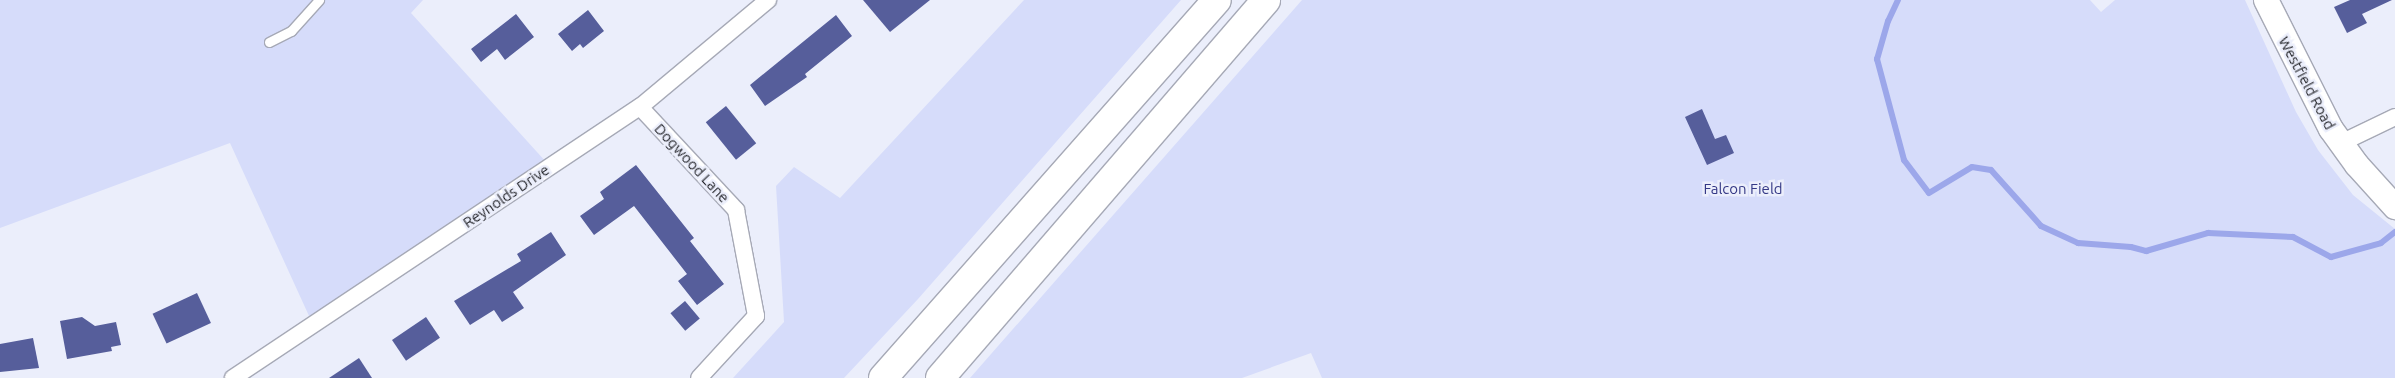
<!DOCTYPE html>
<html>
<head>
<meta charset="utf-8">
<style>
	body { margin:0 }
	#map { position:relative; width:2395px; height:378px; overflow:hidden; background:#ebeefb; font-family:Ubuntu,sans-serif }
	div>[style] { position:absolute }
	.green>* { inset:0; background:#d6dcfa }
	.stream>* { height:6px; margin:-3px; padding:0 3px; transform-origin:3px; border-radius:3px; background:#9ca7ea }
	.building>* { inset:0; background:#565e9b; transform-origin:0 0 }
	.roads { filter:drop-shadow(1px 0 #a6a9b6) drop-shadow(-1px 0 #a6a9b6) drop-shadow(0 1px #a6a9b6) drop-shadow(0 -1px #a6a9b6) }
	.lane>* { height:9px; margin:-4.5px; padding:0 4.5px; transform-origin:4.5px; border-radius:4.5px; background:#fff }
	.street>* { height:16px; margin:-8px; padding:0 8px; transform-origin:8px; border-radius:8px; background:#fff }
	.secondary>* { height:24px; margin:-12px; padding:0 12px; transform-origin:12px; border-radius:12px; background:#fff }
	.highway>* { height:28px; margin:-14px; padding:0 14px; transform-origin:14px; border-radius:14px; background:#fff }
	span { translate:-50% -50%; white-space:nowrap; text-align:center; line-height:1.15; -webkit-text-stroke:5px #ebeefb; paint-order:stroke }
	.street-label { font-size:15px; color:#1f2025 }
	.park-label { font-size:15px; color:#353986 }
</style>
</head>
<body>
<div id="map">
	<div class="green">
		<i style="clip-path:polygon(0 0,423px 0,411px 13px,556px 173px,356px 307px,315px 329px,230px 143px,0 228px)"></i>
		<i style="clip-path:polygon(1024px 0,1181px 0,918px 299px,844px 378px,733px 378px,784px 322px,776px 186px,794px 167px,840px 198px)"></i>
		<i style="clip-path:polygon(1302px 0,2090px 0,2101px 12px,2115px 0,2245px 0,2296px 112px,2318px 150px,2353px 195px,2395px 229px,2395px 378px,1322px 378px,1311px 353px,1242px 378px,970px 378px)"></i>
	</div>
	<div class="stream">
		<i style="left:1898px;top:0;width:23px;rotate:115deg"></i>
		<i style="left:1888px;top:21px;width:40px;rotate:106deg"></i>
		<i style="left:1877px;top:59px;width:105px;rotate:75deg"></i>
		<i style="left:1904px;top:160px;width:41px;rotate:52.9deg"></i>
		<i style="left:1929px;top:193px;width:50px;rotate:-31.2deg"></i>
		<i style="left:1972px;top:167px;width:19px;rotate:9deg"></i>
		<i style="left:1991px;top:170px;width:75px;rotate:48.2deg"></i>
		<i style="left:2041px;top:226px;width:41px;rotate:24.7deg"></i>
		<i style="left:2078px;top:243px;width:53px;rotate:4.3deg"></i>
		<i style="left:2131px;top:247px;width:16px;rotate:15deg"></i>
		<i style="left:2146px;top:251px;width:65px;rotate:-16.2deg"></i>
		<i style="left:2208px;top:233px;width:85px;rotate:2.7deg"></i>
		<i style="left:2293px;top:237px;width:43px;rotate:27.8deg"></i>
		<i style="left:2331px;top:257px;width:52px;rotate:-15.6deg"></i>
		<i style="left:2381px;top:243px;width:18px;rotate:-38deg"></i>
	</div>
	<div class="building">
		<i style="clip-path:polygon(863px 0,930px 0,890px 32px)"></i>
		<i style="clip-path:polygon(2350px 0,2392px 0,2362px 14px,2367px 23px,2347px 33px,2334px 7px)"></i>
		<i style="clip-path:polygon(588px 10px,604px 31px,583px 48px,580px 44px,572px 51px,558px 34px)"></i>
		<i style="clip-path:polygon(516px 14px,534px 37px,505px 60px,497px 49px,481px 62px,471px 49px)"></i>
		<i style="clip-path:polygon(836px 15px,852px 36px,805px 74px,807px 77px,765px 106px,750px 85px)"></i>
		<i style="left:726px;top:106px;width:48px;height:26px;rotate:51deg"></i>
		<i style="clip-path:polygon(1702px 109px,1715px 139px,1726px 135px,1734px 153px,1707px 165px,1685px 117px)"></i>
		<i style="clip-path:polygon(636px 165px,694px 238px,690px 241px,724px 284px,697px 305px,678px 281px,687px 274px,634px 206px,594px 235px,580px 216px,604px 199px,600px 192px)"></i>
		<i style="clip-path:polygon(551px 232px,566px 255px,513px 292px,524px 308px,502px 322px,494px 310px,470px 325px,454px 301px,521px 261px,517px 254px)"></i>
		<i style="left:197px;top:293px;width:33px;height:49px;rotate:65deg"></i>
		<i style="left:685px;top:301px;width:23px;height:19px;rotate:50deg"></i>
		<i style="clip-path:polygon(82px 317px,95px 326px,116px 322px,121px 345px,111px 347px,112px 351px,67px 359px,60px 321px)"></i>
		<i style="left:426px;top:317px;width:25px;height:41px;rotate:56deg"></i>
		<i style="clip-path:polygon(33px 338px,39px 368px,0 372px,0 344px)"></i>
		<i style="clip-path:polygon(359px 358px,372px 378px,329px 378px)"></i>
	</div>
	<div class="roads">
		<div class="lane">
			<i style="left:269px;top:42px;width:25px;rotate:-27deg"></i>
			<i style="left:291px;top:31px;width:42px;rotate:-47.9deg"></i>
		</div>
		<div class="street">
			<i style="left:640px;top:107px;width:141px;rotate:47deg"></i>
			<i style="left:736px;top:210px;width:108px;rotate:79.3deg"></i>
			<i style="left:756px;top:316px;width:84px;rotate:132.6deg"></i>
			<i style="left:2341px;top:143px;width:60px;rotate:-25.7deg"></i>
			<i style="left:233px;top:378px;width:489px;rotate:-33.7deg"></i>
			<i style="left:640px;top:107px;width:167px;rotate:-39.9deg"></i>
		</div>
		<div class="secondary">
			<i style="left:2266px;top:0;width:144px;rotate:63.3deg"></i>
			<i style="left:2331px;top:129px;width:44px;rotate:54.2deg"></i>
			<i style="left:2357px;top:165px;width:57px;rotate:47.9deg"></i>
		</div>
		<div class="highway">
			<i style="left:883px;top:378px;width:504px;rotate:-48.54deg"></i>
			<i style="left:940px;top:378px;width:499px;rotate:-49.2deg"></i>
		</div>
	</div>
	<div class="street-label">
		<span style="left:2307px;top:83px;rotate:62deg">Westfield Road</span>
		<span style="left:692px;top:163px;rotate:47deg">Dogwood Lane</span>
		<span style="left:506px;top:196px;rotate:-34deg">Reynolds Drive</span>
	</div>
	<div class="park-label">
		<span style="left:1743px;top:189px">Falcon Field</span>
	</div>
</div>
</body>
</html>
